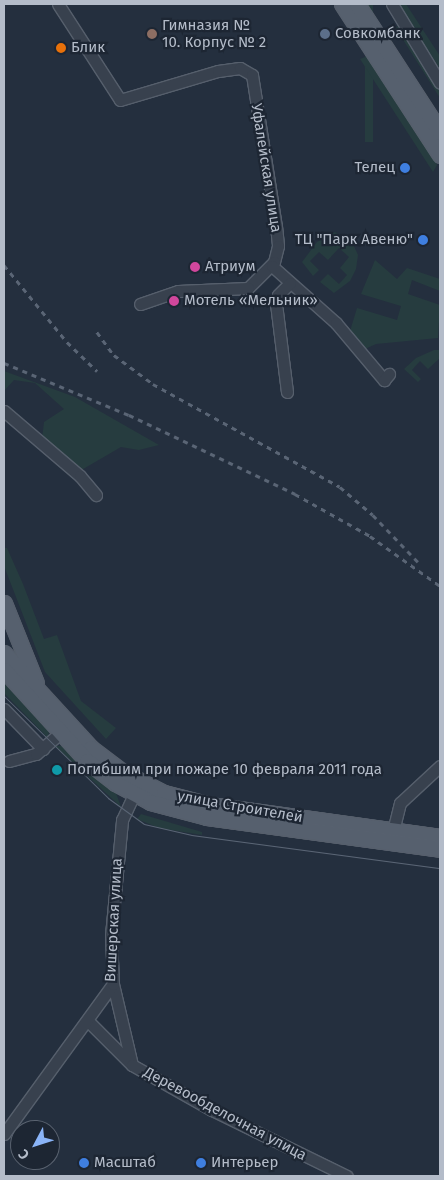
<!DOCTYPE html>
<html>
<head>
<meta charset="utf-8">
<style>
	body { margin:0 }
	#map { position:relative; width:444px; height:1180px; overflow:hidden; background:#242f3e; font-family:"Fira Sans",sans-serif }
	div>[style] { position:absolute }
	.green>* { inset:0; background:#263c3f; transform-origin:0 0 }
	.roads { filter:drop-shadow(1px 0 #565f6c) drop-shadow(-1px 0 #565f6c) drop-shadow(0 1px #565f6c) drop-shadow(0 -1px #565f6c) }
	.minor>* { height:11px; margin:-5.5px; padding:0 5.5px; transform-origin:5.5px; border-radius:5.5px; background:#38414e }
	.major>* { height:15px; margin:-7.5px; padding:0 7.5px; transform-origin:7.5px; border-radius:7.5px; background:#56606e }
	.tram>* { height:1px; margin:-0.5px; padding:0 0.5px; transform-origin:0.5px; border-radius:0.5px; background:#5a6575 }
	.rail>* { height:2.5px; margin-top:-1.25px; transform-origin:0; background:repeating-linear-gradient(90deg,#5a6575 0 5px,transparent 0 10px) }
	.dots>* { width:14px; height:14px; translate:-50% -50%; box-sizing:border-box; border:2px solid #1d2633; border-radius:50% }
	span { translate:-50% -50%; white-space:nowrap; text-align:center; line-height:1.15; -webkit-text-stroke:4.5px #1d2633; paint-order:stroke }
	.poi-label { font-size:15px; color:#b4bcc9 }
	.left { translate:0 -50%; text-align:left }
	.right { translate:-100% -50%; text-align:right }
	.street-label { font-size:15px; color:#b4bcc9 }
	.frame { position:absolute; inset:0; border:5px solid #b4bcc9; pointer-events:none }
	.north { position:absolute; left:10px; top:1120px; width:50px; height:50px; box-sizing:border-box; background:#1d2633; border:1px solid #59626f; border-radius:50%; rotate:230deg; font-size:14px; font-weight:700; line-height:20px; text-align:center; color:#b4bcc9 }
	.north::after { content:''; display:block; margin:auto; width:18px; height:22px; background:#8ab4f8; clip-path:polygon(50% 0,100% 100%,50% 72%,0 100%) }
</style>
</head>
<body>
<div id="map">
	<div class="green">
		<i style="left:365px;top:4px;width:8px;height:138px"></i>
		<i style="clip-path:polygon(398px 4px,406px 4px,440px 56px,440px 69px)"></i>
		<i style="clip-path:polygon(403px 26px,440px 85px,440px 98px,395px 27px)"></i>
		<i style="clip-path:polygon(368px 56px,433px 156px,437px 165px,433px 172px,360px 59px)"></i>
		<i style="clip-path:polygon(335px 232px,353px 244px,358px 255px,356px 269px,350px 281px,334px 293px,320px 282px,328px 274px,339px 284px,347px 275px,340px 268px,349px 257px,339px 248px,328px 260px,319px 252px,310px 261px,319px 270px,313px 276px,302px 262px,317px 242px)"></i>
		<i style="clip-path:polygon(375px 260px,397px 279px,407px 268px,440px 279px,440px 291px,412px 280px,408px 294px,440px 305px,438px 338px,376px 344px,365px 349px,350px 331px,357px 308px,397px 320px,401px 306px,361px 294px)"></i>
		<i style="clip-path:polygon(434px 350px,440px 350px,440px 358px,428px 369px,420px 361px,412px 370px,421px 379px,418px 382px,404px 369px,416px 358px)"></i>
		<i style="clip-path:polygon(4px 371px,75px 397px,159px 445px,139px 450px,121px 447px,78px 472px,42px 439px,44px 422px,64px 409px,35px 383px,14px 380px,4px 391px)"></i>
		<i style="clip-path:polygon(4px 548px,7px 548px,23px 584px,44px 639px,57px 635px,81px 701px,116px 728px,106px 739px,45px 672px,4px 566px)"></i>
		<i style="clip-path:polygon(4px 681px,49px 731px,48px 738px,4px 693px)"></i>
		<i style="clip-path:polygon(55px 746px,62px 746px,116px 793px,121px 807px)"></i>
		<i style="clip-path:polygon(141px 814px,202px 832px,202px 835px,159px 828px,137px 819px)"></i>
	</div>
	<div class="roads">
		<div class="minor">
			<i style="left:58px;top:4px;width:114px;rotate:57.1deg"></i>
			<i style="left:120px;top:100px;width:102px;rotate:-16.5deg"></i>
			<i style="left:218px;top:71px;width:22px;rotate:-8deg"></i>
			<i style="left:240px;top:68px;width:14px;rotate:30deg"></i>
			<i style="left:252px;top:75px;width:153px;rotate:81deg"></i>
			<i style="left:276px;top:226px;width:20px;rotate:84deg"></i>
			<i style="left:278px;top:246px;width:16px;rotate:104deg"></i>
			<i style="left:274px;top:262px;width:37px;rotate:135deg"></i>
			<i style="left:248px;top:288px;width:70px;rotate:177.5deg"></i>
			<i style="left:178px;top:291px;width:40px;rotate:161.1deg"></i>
			<i style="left:392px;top:4px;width:92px;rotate:58.7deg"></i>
			<i style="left:272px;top:266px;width:86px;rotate:41.7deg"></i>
			<i style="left:336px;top:323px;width:75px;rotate:49.9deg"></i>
			<i style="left:384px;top:380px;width:8px;rotate:-50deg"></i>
			<i style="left:287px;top:392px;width:89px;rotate:-97.1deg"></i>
			<i style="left:276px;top:304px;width:9px;rotate:-77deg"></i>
			<i style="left:278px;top:295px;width:17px;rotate:-45deg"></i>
			<i style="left:4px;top:411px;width:100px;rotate:40.5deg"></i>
			<i style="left:80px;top:476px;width:25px;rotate:50deg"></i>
			<i style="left:4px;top:709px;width:56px;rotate:45.7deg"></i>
			<i style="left:9px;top:761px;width:28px;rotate:-15deg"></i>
			<i style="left:36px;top:754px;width:32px;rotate:-41deg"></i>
			<i style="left:393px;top:831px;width:29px;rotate:-76deg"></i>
			<i style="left:400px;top:803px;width:54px;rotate:-42.8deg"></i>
			<i style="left:113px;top:984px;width:83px;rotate:76.8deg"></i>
			<i style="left:88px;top:1021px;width:62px;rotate:45deg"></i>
			<i style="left:132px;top:1065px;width:92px;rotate:29.4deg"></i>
			<i style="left:212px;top:1110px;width:150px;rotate:26.1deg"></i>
			<i style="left:4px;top:1134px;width:185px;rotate:-54deg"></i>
			<i style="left:113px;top:984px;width:49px;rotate:-92.3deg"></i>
			<i style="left:111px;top:935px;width:116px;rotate:-84.5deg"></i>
			<i style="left:122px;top:820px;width:29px;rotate:-65deg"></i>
		</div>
		<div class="major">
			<i style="left:342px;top:4px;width:180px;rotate:57deg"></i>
			<i style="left:357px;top:4px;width:153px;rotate:57deg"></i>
			<i style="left:4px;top:603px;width:86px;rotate:68.2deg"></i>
			<i style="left:4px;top:653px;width:129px;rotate:47.5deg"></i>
			<i style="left:91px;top:748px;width:38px;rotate:37deg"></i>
			<i style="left:121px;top:771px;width:48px;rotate:27.1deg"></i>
			<i style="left:164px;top:793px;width:48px;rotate:14.6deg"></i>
			<i style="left:210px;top:805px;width:232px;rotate:7.9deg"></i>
			<i style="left:4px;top:670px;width:123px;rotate:47.6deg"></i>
			<i style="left:87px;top:761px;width:36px;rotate:38deg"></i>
			<i style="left:115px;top:783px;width:40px;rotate:28deg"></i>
			<i style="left:150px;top:802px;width:59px;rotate:14.7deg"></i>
			<i style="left:207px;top:817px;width:235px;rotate:7.8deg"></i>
		</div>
	</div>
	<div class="tram">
		<i style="left:4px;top:696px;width:146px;rotate:44.4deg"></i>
		<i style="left:108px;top:798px;width:44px;rotate:35.8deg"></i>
		<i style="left:144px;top:824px;width:49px;rotate:12.9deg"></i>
		<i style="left:192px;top:835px;width:250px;rotate:7.6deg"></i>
	</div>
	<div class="rail">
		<i style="left:4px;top:265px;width:99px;rotate:50.7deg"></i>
		<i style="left:67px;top:342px;width:42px;rotate:44deg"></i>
		<i style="left:97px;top:332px;width:29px;rotate:54deg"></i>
		<i style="left:114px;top:355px;width:49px;rotate:36.6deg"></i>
		<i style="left:153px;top:384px;width:213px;rotate:28.8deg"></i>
		<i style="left:340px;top:487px;width:43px;rotate:40.3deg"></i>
		<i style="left:373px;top:515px;width:66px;rotate:46.2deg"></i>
		<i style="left:4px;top:363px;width:135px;rotate:22.6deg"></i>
		<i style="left:129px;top:415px;width:184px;rotate:25.4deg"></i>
		<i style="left:295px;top:494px;width:86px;rotate:29.2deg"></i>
		<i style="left:370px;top:536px;width:86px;rotate:35.5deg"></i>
	</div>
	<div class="dots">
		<i style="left:152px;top:34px;background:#8d6e63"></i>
		<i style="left:325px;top:34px;background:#5c6f8a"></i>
		<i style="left:61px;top:48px;background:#e8710a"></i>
		<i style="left:405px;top:168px;background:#3f7fe0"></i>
		<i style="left:423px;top:240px;background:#3f7fe0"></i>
		<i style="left:195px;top:267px;background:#d1479c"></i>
		<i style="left:174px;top:301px;background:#d1479c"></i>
		<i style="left:57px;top:770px;background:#0f9aa8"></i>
		<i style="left:84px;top:1163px;background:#3f7fe0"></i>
		<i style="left:201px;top:1163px;background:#3f7fe0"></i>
	</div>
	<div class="poi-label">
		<span class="left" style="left:162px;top:34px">Гимназия №<br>10. Корпус № 2</span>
		<span class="left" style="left:335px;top:34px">Совкомбанк</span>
		<span class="left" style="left:71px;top:48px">Блик</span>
		<span class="right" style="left:395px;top:168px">Телец</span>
		<span class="right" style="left:413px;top:240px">ТЦ "Парк Авеню"</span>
		<span class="left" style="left:205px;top:267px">Атриум</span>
		<span class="left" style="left:184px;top:301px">Мотель «Мельник»</span>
		<span class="left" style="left:67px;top:770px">Погибшим при пожаре 10 февраля 2011 года</span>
		<span class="left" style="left:94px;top:1163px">Масштаб</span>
		<span class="left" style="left:211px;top:1163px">Интерьер</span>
	</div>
	<div class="street-label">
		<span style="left:266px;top:168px;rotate:81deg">Уфалейская улица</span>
		<span style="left:240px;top:807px;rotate:10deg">улица Строителей</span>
		<span style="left:114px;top:920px;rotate:-87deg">Вишерская улица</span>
		<span style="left:225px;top:1114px;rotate:28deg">Деревообделочная улица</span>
	</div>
	<div class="frame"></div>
	<div class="north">С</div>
</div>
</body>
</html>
